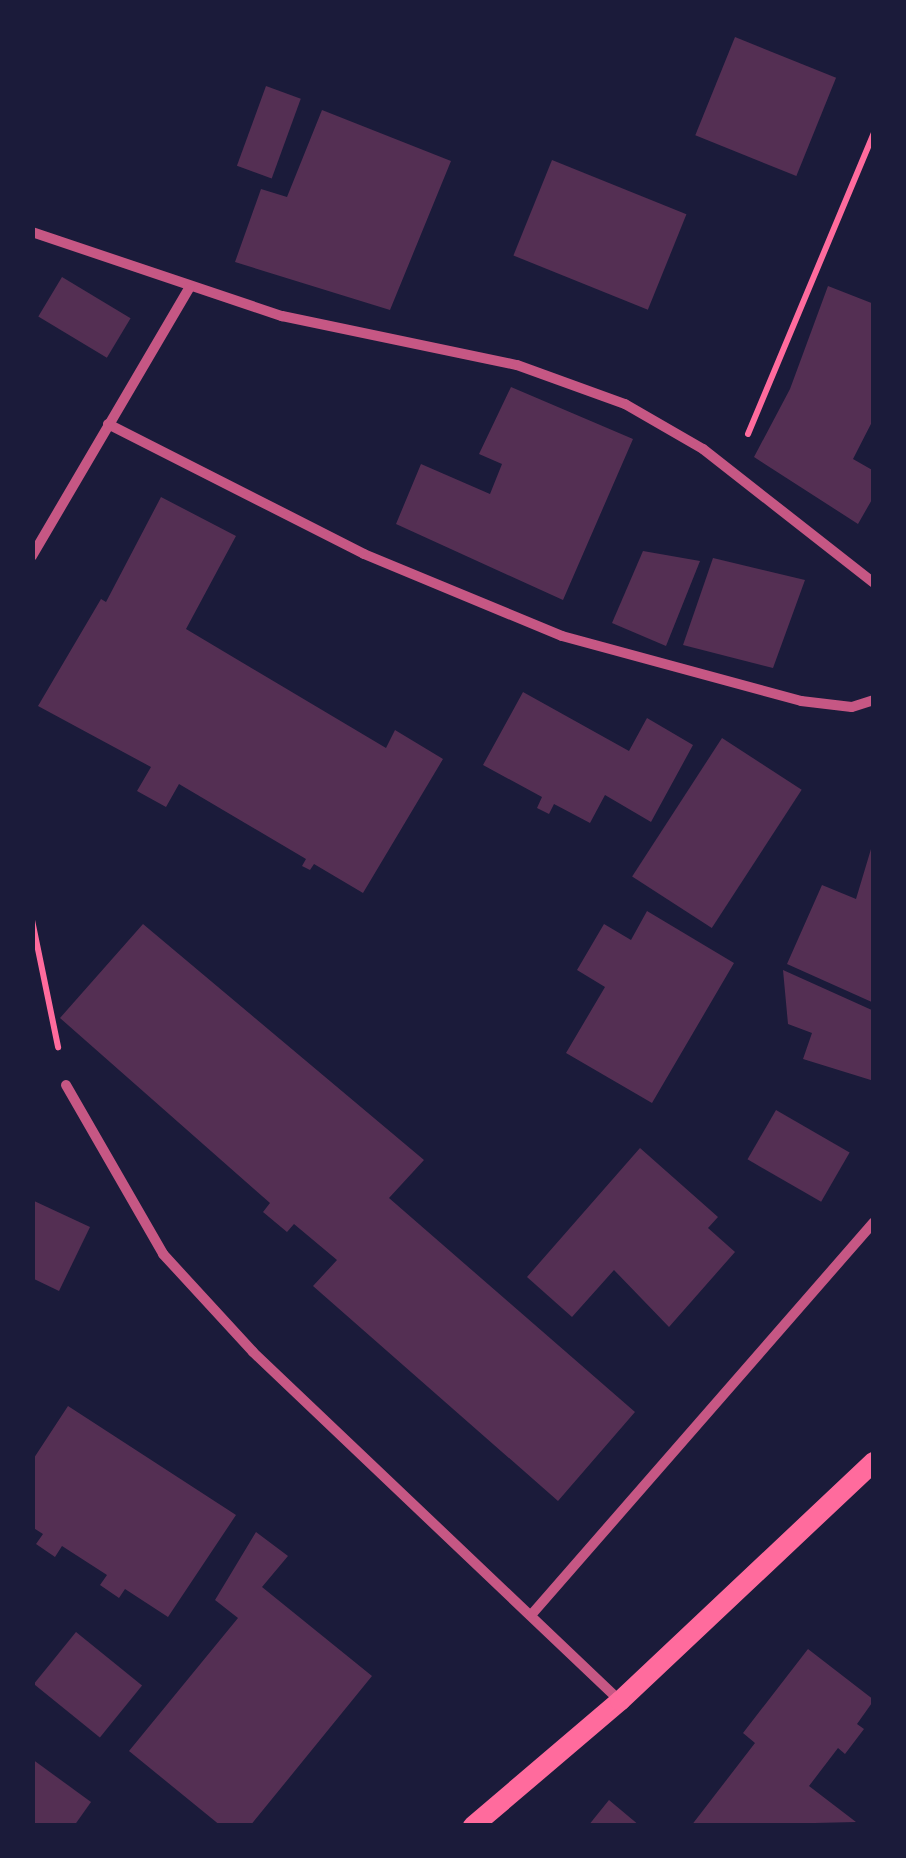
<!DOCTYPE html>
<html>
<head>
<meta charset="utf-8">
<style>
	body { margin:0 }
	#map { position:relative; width:906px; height:1858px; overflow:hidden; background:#1b1b3a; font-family:"Fira Sans",sans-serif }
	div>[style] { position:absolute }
	.building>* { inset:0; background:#542f53; transform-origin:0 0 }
	.path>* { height:6px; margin:-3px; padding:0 3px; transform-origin:3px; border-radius:3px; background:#ff6b9d }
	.minor>* { height:10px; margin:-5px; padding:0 5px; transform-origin:5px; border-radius:5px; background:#c65784 }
	.secondary>* { height:20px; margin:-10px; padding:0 10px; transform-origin:10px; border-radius:10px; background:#ff6b9d }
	span { translate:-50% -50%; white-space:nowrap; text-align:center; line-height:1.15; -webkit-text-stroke:10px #1b1b3a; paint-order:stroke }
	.frame { position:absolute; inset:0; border:35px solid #1b1b3a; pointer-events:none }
</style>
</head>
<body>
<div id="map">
	<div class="building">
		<i style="left:735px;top:37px;width:109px;height:106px;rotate:22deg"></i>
		<i style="left:266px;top:86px;width:37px;height:85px;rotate:20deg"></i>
		<i style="clip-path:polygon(322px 110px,451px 161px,390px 310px,235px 262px,261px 189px,287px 197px)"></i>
		<i style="left:552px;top:160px;width:145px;height:103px;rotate:22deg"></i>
		<i style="left:62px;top:277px;width:80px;height:46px;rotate:31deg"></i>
		<i style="clip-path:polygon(828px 286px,874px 304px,874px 418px,853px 459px,874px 471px,874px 496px,858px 524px,754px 457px,790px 389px)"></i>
		<i style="clip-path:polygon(511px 387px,633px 439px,563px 600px,396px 524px,421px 464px,490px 494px,502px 464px,479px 454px)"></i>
		<i style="clip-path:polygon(161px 497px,236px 536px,186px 629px,386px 748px,395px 730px,443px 759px,363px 893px,314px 864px,310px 870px,302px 866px,306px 859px,179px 784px,166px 807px,137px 791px,151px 767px,38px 706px,101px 599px,106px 602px)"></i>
		<i style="clip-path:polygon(643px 551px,700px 561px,666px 646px,612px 623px)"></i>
		<i style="clip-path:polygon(713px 558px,805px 580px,773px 668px,683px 645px)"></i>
		<i style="clip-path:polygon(523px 692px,629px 751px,647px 718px,693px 745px,651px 822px,605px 795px,590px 823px,554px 804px,549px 814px,537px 808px,542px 797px,483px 765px)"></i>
		<i style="left:722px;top:738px;width:95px;height:165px;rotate:33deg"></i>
		<i style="clip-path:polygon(874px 839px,874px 1003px,787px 964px,822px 885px,856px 899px)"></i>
		<i style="clip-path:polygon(647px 911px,734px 963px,652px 1103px,566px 1053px,605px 987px,577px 970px,604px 924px,631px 940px)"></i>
		<i style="clip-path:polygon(143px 924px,424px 1160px,389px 1198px,635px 1412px,558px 1501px,313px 1286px,337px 1260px,294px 1224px,287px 1232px,263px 1212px,270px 1203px,60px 1018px)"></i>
		<i style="clip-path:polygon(783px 970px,874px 1011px,874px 1081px,803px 1059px,812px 1033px,788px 1024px)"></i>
		<i style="left:776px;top:1110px;width:85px;height:57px;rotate:30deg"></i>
		<i style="clip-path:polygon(640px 1148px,718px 1217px,708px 1228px,735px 1252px,669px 1327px,614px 1270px,572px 1317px,527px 1277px)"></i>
		<i style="clip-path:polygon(32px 1200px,90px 1227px,59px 1291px,32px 1278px)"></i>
		<i style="clip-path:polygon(68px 1406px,236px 1515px,168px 1617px,125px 1589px,119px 1598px,100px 1585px,107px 1575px,62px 1546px,55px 1557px,36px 1544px,43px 1534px,32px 1527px,32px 1461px)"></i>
		<i style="clip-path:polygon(256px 1532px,288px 1556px,262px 1587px,372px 1676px,250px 1826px,221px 1826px,129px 1751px,238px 1618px,215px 1600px)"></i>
		<i style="left:76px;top:1632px;width:85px;height:67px;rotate:39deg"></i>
		<i style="clip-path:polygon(808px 1649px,874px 1700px,857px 1724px,864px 1729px,845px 1754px,838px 1748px,809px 1786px,856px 1822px,691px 1826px,755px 1743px,743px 1733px)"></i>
		<i style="clip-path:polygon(32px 1759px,91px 1802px,74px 1826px,32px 1826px)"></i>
		<i style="clip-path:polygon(609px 1800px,640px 1826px,588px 1826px)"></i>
	</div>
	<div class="path">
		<i style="left:748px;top:434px;width:326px;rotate:-67.3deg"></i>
		<i style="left:32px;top:920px;width:130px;rotate:78.4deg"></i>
	</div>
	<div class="minor">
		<i style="left:32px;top:232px;width:264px;rotate:18.6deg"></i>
		<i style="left:282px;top:316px;width:240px;rotate:11.8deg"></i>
		<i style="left:517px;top:365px;width:115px;rotate:19.9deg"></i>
		<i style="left:625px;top:404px;width:90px;rotate:30deg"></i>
		<i style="left:703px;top:449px;width:217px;rotate:38.1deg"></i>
		<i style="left:108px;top:424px;width:287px;rotate:26.9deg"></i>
		<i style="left:364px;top:554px;width:214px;rotate:22.5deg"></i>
		<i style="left:562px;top:636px;width:248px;rotate:15.2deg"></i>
		<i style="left:801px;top:701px;width:51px;rotate:6.7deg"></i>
		<i style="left:852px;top:707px;width:23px;rotate:-18deg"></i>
		<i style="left:32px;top:556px;width:312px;rotate:-59.6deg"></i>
		<i style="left:66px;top:1085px;width:195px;rotate:60.1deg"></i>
		<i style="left:163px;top:1254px;width:133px;rotate:47.4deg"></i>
		<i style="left:253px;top:1352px;width:506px;rotate:43.56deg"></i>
		<i style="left:532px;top:1614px;width:520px;rotate:-48.9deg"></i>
	</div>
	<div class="secondary">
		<i style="left:473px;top:1826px;width:193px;rotate:-40.4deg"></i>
		<i style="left:620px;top:1701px;width:349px;rotate:-43.3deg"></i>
	</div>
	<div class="frame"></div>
</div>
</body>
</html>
